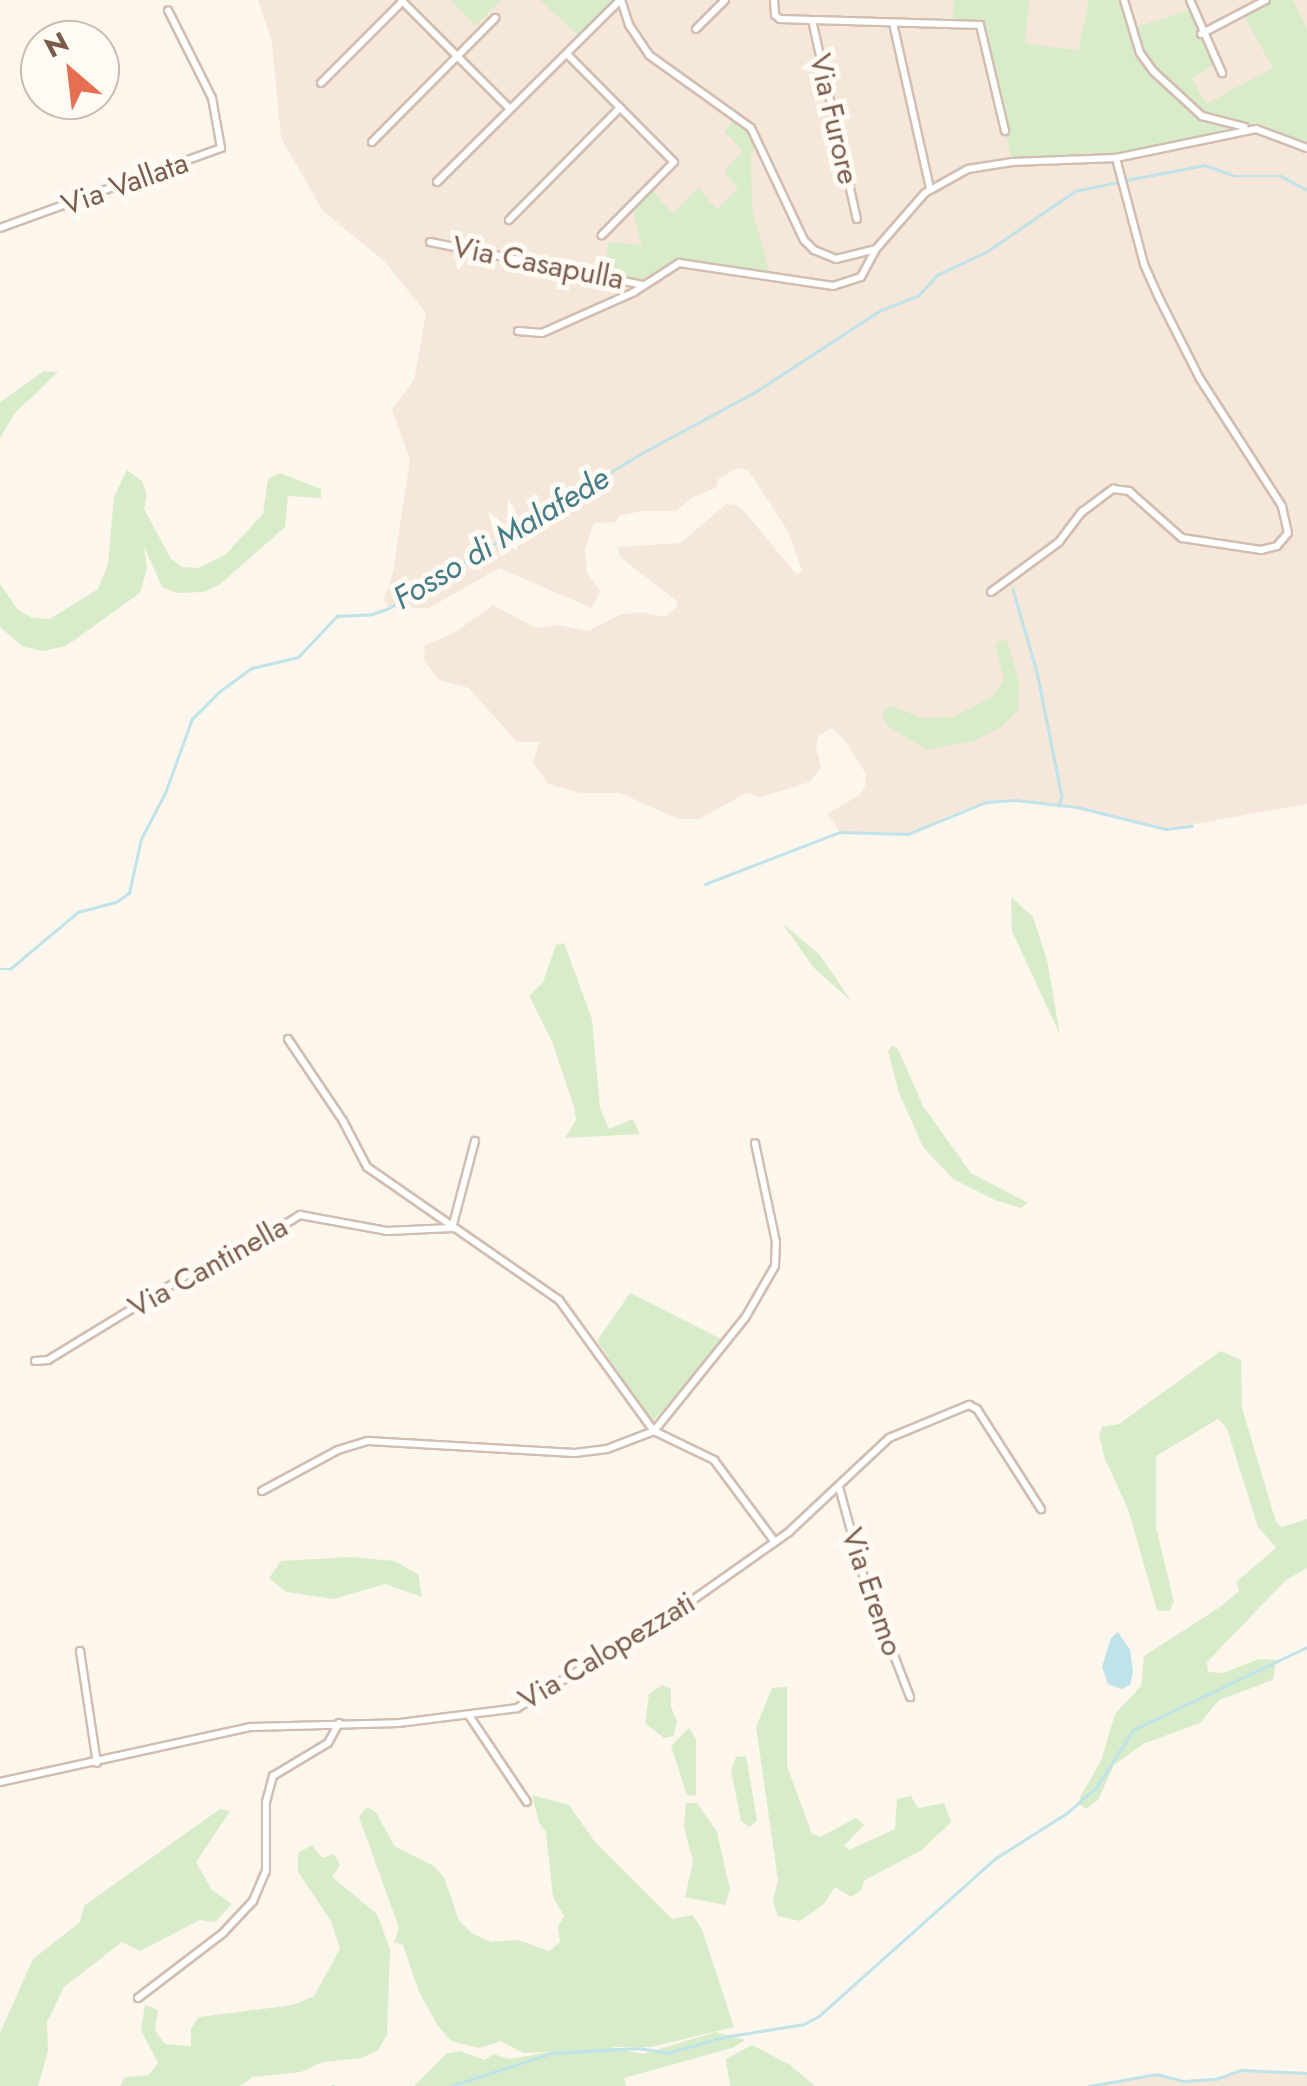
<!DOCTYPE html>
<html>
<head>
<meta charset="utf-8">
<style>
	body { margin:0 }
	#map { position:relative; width:1307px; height:2086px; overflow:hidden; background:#fdf6ec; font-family:Jost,sans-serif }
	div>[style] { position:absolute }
	.residential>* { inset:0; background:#f5e8da }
	.green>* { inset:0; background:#d8ecc9 }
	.water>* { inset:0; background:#bfe3e8 }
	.stream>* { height:2.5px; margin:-1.25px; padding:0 1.25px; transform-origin:1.25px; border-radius:1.25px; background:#bfe3e8 }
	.roads { filter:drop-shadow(2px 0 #d1beb0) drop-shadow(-2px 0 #d1beb0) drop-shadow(0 2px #d1beb0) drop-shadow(0 -2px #d1beb0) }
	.minor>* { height:6px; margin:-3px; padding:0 3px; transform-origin:3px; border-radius:3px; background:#fff }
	span { translate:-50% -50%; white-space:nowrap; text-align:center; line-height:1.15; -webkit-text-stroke:10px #fffaf3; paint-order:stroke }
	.street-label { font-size:30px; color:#7a5c4d }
	.water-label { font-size:32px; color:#437c86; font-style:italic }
	.north { position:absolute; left:20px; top:20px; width:100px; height:100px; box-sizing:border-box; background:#fffaf3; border:2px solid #cabbb1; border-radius:50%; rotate:332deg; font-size:28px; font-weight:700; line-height:40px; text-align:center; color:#7a5c4d }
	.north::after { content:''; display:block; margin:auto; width:35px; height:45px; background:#e76f51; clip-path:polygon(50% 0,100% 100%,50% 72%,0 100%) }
</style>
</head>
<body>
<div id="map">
	<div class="residential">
		<i style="clip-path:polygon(258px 0,1307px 0,1307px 804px,1166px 829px,1077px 807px,1015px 800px,964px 809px,908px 834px,840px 832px,827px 814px,858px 796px,865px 787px,866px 774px,845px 740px,832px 728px,818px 736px,816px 747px,821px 768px,810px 782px,760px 797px,747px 793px,699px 819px,678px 819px,620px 793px,580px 793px,548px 784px,533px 763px,539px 742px,517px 742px,469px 688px,439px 680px,424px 660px,425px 645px,454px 633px,493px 605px,536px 628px,559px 625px,588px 631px,620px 615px,641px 612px,665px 617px,677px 607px,677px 601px,620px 557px,618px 547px,681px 543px,726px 504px,738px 506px,748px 516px,797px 575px,802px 571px,789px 533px,748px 470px,737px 468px,718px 479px,716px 488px,693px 497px,676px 511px,642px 511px,619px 516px,616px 522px,594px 523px,585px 549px,587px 573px,600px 591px,592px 608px,499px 568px,429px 608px,389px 608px,384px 600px,393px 572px,410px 459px,392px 410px,414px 380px,426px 313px,384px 261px,323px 211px,281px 138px,272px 42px)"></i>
		<i style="clip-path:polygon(1241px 2070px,1307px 2073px,1307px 2086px,1089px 2086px,1157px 2074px,1184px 2081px,1216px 2079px)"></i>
	</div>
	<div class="green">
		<i style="clip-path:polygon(451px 0,502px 0,475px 26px)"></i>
		<i style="clip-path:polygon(540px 0,620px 0,582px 39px)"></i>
		<i style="clip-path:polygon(954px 0,1029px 0,1025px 43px,1078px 51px,1089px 0,1124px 0,1133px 28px,1192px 9px,1217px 63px,1192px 78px,1206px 104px,1273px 68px,1242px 13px,1266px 0,1293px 0,1307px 29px,1307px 148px,1256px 129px,1115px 158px,1012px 162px,984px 33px,981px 26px,953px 23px)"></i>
		<i style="clip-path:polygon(739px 116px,761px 145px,751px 153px,752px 208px,771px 278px,680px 263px,646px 285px,603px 276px,609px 242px,642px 245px,631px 205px,650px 186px,672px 214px,699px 188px,717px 210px,738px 189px,724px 171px,743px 151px,724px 131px)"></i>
		<i style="clip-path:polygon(44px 371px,58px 372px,15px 413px,0 438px,0 402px)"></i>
		<i style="clip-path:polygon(127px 470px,142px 481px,147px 495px,144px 509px,171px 559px,182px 567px,198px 568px,225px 555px,263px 514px,268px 479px,280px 473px,321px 489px,321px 498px,288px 496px,285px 527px,219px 585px,203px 592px,176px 593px,162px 587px,144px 546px,147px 569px,140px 593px,66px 646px,43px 651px,22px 646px,0 627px,0 584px,18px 610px,32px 618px,50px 619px,98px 589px,108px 564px,114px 497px)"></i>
		<i style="clip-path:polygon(1000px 640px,1007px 641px,1019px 681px,1018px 710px,1000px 728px,974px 741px,926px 750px,888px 726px,882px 714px,890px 705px,922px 718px,954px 717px,993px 696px,1004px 678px,995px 644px)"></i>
		<i style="clip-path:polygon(1011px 897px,1033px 917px,1047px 960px,1060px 1035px,1012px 931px)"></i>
		<i style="clip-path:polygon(782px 923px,820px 955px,851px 1001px,814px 968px)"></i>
		<i style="clip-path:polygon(564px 943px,592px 1019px,600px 1108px,609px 1129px,633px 1119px,640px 1134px,565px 1138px,576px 1120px,574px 1107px,552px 1042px,529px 996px,543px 982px,556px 945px)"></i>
		<i style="clip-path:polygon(892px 1045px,898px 1049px,923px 1106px,971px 1173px,1028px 1203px,1021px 1208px,995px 1200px,953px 1179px,923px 1147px,899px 1093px,888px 1051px)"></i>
		<i style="clip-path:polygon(630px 1293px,725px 1341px,652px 1422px,597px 1341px)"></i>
		<i style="clip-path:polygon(1221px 1351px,1241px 1360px,1242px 1408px,1276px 1522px,1282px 1527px,1307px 1519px,1307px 1568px,1286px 1580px,1207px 1662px,1208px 1672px,1223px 1673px,1259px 1659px,1276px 1660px,1273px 1680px,1219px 1700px,1200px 1723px,1143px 1744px,1114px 1765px,1098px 1800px,1086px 1809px,1079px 1804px,1080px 1797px,1101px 1761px,1115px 1714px,1141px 1686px,1144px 1656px,1220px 1607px,1239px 1591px,1236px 1582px,1276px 1548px,1258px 1527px,1227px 1429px,1218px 1419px,1156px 1456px,1156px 1527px,1174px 1602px,1169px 1611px,1157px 1610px,1128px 1509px,1105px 1459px,1099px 1435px,1102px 1427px,1119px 1424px)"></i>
		<i style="clip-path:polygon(350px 1557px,394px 1561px,418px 1574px,422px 1597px,385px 1584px,334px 1599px,286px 1592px,269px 1578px,281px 1561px)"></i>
		<i style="clip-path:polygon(662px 1685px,671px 1689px,671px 1707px,677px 1721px,674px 1736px,664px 1738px,645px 1723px,649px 1694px)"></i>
		<i style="clip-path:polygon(787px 1687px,787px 1766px,812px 1834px,820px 1837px,856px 1818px,864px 1825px,844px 1846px,849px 1850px,895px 1829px,897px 1799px,911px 1796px,918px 1808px,944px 1803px,951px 1822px,922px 1850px,865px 1880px,861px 1890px,851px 1897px,835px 1887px,824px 1904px,800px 1921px,778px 1916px,773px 1901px,778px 1880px,756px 1727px,772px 1688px)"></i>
		<i style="clip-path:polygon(689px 1728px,696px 1739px,696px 1796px,687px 1795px,671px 1746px)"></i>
		<i style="clip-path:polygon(746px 1756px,757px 1820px,750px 1827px,741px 1821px,731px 1770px,736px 1757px)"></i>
		<i style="clip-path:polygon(532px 1795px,569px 1805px,595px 1842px,672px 1919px,693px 1915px,702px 1930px,734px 2027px,651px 2047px,610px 2047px,643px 2054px,716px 2032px,745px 2040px,732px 2048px,624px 2078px,626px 2086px,414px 2086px,446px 2054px,460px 2051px,485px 2060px,493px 2054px,509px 2059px,551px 2052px,523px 2053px,501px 2041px,479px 2048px,451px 2041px,438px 2026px,419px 1992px,403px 1945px,394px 1942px,399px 1928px,359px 1817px,367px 1807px,376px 1812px,394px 1846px,434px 1866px,444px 1877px,459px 1921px,472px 1933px,491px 1942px,518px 1940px,549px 1951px,560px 1942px,558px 1927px,564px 1916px,553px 1897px,546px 1832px,539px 1823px)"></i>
		<i style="clip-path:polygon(686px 1803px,697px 1803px,717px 1832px,730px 1890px,725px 1905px,685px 1897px,693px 1861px,684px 1827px)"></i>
		<i style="clip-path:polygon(220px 1809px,230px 1811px,196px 1862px,212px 1890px,232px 1904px,215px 1922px,200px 1920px,140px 1951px,122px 1942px,64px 1987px,47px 2022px,48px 2051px,38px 2086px,0 2086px,0 2033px,33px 1959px,80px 1922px,84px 1906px)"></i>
		<i style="clip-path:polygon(312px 1845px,322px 1858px,334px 1854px,340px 1865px,332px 1877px,377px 1914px,390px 1949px,387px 2035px,378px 2050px,362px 2058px,323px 2062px,301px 2072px,253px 2077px,240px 2086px,120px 2086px,125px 2077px,149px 2075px,158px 2063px,141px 2030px,145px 2005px,158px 2010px,155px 2031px,165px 2044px,191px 2046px,191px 2028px,199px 2017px,293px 2005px,314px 1996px,340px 1949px,331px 1921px,298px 1872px,298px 1853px)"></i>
		<i style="clip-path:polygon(752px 2045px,790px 2065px,815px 2086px,730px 2086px,726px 2059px)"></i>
	</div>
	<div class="water">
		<i style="clip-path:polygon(1118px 1632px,1130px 1650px,1133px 1672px,1130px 1685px,1121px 1689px,1108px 1684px,1102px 1667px,1111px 1638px)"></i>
	</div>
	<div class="stream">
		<i style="left:1126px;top:180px;width:80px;rotate:-10.8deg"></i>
		<i style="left:1205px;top:165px;width:32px;rotate:20deg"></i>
		<i style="left:1235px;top:176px;width:46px"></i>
		<i style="left:1281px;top:176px;width:30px;rotate:28deg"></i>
		<i style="left:1013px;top:589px;width:86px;rotate:73.9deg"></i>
		<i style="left:1037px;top:672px;width:127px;rotate:78.7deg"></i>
		<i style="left:1062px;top:797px;width:9px;rotate:111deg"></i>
		<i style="left:705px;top:884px;width:145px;rotate:-21.1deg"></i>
		<i style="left:840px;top:832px;width:68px;rotate:1.7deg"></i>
		<i style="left:908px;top:834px;width:84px;rotate:-22.3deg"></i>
		<i style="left:986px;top:802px;width:29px;rotate:-4deg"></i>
		<i style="left:1015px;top:800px;width:62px;rotate:6.4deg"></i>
		<i style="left:1077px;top:807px;width:92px;rotate:13.9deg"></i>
		<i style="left:1166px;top:829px;width:26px;rotate:-7deg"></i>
		<i style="left:0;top:969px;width:10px"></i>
		<i style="left:10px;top:969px;width:89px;rotate:-40deg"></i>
		<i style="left:78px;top:912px;width:39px;rotate:-15deg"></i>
		<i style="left:116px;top:902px;width:16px;rotate:-35deg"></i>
		<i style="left:129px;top:893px;width:55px;rotate:-77.5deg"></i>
		<i style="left:141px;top:839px;width:52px;rotate:-62.4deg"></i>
		<i style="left:165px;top:793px;width:79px;rotate:-70deg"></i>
		<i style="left:192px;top:719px;width:40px;rotate:-45deg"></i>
		<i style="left:220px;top:691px;width:39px;rotate:-36deg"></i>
		<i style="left:252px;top:668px;width:47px;rotate:-13.4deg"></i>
		<i style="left:298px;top:657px;width:57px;rotate:-46.4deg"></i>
		<i style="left:337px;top:616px;width:35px;rotate:-3deg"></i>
		<i style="left:372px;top:614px;width:18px;rotate:-19deg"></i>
		<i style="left:389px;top:608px;width:294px;rotate:-31.5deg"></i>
		<i style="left:640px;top:454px;width:131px;rotate:-28.3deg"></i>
		<i style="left:755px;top:392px;width:150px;rotate:-33.1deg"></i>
		<i style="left:881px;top:310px;width:40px;rotate:-21deg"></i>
		<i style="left:918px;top:296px;width:28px;rotate:-48deg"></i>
		<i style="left:937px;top:275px;width:54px;rotate:-25.1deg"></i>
		<i style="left:986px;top:252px;width:108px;rotate:-34.4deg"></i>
		<i style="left:1075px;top:191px;width:44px;rotate:-11.8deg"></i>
		<i style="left:332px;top:2086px;width:2px"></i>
		<i style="left:451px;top:2086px;width:106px;rotate:-18.1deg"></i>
		<i style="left:552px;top:2053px;width:86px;rotate:-3.3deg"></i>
		<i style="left:638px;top:2048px;width:30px;rotate:9deg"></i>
		<i style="left:668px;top:2053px;width:58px;rotate:-15.9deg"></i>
		<i style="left:724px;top:2037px;width:81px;rotate:-9.2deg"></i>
		<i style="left:804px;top:2024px;width:17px;rotate:-28deg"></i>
		<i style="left:819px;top:2016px;width:237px;rotate:-41.8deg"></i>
		<i style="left:996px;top:1858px;width:84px;rotate:-32.4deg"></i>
		<i style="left:1067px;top:1813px;width:38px;rotate:-41deg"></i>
		<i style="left:1096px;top:1788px;width:69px;rotate:-57.5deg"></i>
		<i style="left:1133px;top:1730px;width:193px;rotate:-25.5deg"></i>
		<i style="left:1089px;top:2086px;width:69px;rotate:-10deg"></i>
		<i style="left:1157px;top:2074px;width:28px;rotate:15deg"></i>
		<i style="left:1184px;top:2081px;width:32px;rotate:-4deg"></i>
		<i style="left:1216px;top:2079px;width:27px;rotate:-20deg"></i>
		<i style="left:1241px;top:2070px;width:66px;rotate:2.6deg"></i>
	</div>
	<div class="roads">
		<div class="minor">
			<i style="left:401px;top:0;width:154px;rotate:45deg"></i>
			<i style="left:621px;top:0;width:26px;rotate:72deg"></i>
			<i style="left:629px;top:25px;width:36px;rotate:56deg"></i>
			<i style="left:649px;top:55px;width:125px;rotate:35.6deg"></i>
			<i style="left:751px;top:128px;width:124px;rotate:64.7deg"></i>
			<i style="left:804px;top:240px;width:14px;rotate:45deg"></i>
			<i style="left:814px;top:250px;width:24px;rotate:22deg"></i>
			<i style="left:836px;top:259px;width:41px;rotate:-14deg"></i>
			<i style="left:876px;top:249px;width:74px;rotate:-48.8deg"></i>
			<i style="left:925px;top:193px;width:49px;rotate:-29.2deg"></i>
			<i style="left:968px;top:169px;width:45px;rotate:-9deg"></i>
			<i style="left:1012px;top:162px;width:104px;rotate:-2.2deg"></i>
			<i style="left:1116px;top:158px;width:143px;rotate:-11.7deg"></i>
			<i style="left:1256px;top:129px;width:54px;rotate:20.4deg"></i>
			<i style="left:774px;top:0;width:15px;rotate:86deg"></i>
			<i style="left:775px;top:15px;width:6px;rotate:39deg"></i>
			<i style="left:780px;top:19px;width:200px;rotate:1.7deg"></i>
			<i style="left:980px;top:25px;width:109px;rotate:76.7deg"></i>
			<i style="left:1124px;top:0;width:55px;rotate:73.2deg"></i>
			<i style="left:1140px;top:53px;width:22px;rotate:54deg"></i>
			<i style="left:1153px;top:71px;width:67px;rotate:42.6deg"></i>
			<i style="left:1202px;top:116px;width:44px;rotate:14.3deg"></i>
			<i style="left:1190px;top:0;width:80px;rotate:66.3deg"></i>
			<i style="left:812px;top:20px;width:204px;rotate:77.3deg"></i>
			<i style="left:893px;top:23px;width:170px;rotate:77.4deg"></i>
			<i style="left:696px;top:29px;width:41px;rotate:-45deg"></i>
			<i style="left:1201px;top:34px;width:73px;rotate:-27.6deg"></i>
			<i style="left:567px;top:54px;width:152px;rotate:45.3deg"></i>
			<i style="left:674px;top:162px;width:103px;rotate:134.6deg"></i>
			<i style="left:321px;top:83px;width:116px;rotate:-45deg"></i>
			<i style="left:372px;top:142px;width:175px;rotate:-45.2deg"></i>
			<i style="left:437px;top:182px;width:258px;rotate:-44.8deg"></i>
			<i style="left:509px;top:220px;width:158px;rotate:-45.3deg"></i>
			<i style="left:0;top:228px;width:235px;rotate:-19.9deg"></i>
			<i style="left:221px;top:148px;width:51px;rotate:-100.2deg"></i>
			<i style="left:212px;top:98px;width:98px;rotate:-116.6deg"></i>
			<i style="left:430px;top:242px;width:218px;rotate:11.4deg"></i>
			<i style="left:518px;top:331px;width:24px;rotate:5deg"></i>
			<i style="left:542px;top:333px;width:101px;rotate:-24deg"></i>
			<i style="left:634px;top:292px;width:54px;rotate:-32.8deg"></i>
			<i style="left:679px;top:263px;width:156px;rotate:8.5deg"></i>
			<i style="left:833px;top:286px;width:29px;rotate:-18deg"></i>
			<i style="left:861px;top:277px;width:30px;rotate:-62deg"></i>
			<i style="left:991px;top:592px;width:84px;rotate:-36.3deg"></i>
			<i style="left:1059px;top:542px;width:38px;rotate:-53deg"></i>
			<i style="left:1082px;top:512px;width:39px;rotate:-37deg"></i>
			<i style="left:1113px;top:489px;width:16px;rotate:7deg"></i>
			<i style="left:1129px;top:491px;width:71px;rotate:41.6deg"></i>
			<i style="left:1182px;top:538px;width:80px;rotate:8.6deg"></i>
			<i style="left:1261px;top:550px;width:16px;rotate:-14deg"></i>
			<i style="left:1277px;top:546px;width:17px;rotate:-50deg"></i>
			<i style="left:1288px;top:533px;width:28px;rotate:-103deg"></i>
			<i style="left:1282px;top:506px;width:151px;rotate:-122.8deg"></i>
			<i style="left:1200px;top:379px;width:91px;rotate:-116.8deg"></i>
			<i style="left:1159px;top:298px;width:37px;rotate:-114deg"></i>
			<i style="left:1144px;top:264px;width:110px;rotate:-104.8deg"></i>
			<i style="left:288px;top:1039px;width:99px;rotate:56.1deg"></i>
			<i style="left:343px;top:1121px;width:52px;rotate:62.4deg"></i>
			<i style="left:367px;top:1167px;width:234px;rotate:34.7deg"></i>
			<i style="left:559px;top:1300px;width:162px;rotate:54.1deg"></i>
			<i style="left:654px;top:1431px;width:67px;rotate:25.8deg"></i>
			<i style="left:714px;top:1460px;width:102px;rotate:53.4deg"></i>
			<i style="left:35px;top:1361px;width:13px;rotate:-4deg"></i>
			<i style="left:48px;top:1360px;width:169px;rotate:-31.4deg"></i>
			<i style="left:192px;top:1272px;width:39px;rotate:-19deg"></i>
			<i style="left:229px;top:1259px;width:84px;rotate:-31.8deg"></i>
			<i style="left:300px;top:1215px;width:88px;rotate:10.4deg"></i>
			<i style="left:387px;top:1231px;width:65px;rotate:-2.6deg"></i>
			<i style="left:452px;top:1228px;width:90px;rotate:-75.2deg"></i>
			<i style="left:839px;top:1487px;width:91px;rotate:74.7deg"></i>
			<i style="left:863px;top:1575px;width:131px;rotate:68.9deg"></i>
			<i style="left:262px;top:1491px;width:86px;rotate:-28.3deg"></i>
			<i style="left:338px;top:1450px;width:31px;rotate:-17deg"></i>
			<i style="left:368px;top:1441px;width:207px;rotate:3.3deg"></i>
			<i style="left:575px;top:1453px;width:32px;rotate:-7deg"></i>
			<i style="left:607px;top:1449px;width:50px;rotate:-21deg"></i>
			<i style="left:654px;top:1431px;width:145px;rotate:-51.2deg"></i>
			<i style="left:745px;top:1318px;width:60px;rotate:-60deg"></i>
			<i style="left:775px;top:1266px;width:24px;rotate:-88deg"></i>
			<i style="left:776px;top:1242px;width:101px;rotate:-102deg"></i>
			<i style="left:80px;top:1651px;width:113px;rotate:81.4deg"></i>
			<i style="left:470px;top:1717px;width:102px;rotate:56.2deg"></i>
			<i style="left:0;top:1782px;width:257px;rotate:-12.4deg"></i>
			<i style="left:251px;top:1727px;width:148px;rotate:-1.5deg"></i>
			<i style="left:399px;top:1723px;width:119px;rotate:-7.2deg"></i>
			<i style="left:517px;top:1708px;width:199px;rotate:-31.5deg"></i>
			<i style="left:687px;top:1604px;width:125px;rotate:-35.2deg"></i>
			<i style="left:789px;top:1532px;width:137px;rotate:-43.2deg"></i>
			<i style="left:889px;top:1438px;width:87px;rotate:-22.4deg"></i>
			<i style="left:969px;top:1405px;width:9px;rotate:27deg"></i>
			<i style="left:977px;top:1409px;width:119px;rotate:57.4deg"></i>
			<i style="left:138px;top:1998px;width:107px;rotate:-37.4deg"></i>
			<i style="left:223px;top:1933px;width:44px;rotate:-46.8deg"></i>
			<i style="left:253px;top:1901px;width:33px;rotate:-67deg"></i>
			<i style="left:266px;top:1871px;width:69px;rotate:-90deg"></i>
			<i style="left:266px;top:1802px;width:27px;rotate:-75deg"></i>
			<i style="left:273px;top:1776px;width:64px;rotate:-31deg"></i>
			<i style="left:328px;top:1743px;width:23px;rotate:-61deg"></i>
		</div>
	</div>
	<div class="street-label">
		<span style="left:834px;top:119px;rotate:77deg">Via Furore</span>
		<span style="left:125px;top:184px;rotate:-20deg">Via Vallata</span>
		<span style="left:538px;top:263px;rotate:11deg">Via Casapulla</span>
		<span style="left:208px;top:1267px;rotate:-29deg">Via Cantinella</span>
		<span style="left:872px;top:1592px;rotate:71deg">Via Eremo</span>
		<span style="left:607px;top:1651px;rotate:-31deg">Via Calopezzati</span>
	</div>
	<div class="water-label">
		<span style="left:501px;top:538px;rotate:-31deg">Fosso di Malafede</span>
	</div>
	<div class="north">N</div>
</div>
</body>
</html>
